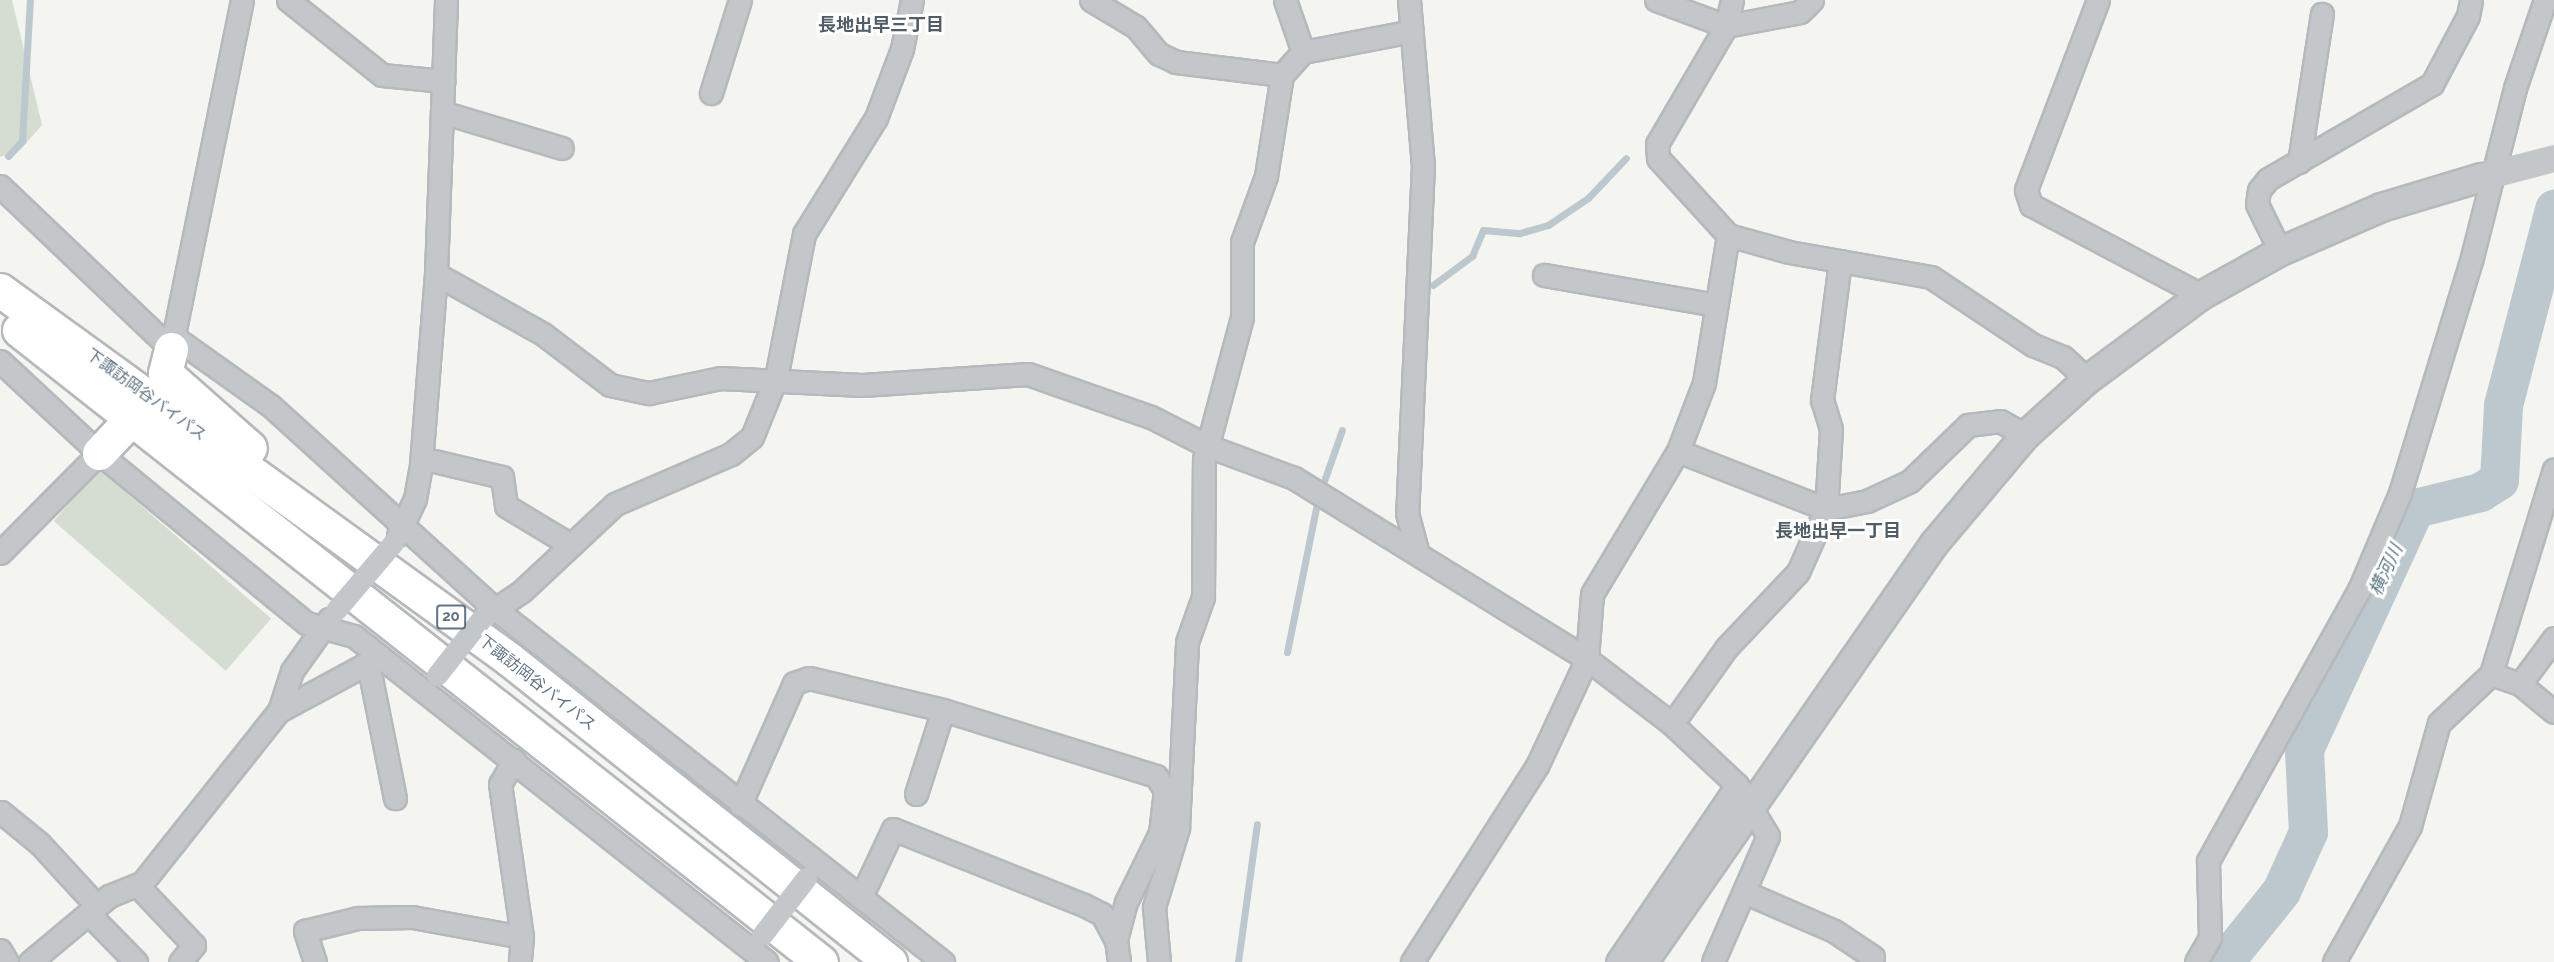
<!DOCTYPE html>
<html>
<head>
<meta charset="utf-8">
<style>
	body { margin:0 }
	#map { position:relative; width:2554px; height:962px; overflow:hidden; background:#f4f4f0; font-family:Raleway,"Noto Sans JP",sans-serif }
	div>[style] { position:absolute }
	.green>* { inset:0; background:#d5dcd0; transform-origin:0 0 }
	.stream>* { height:7px; margin:-3.5px; padding:0 3.5px; transform-origin:3.5px; border-radius:3.5px; background:#bcc8cd }
	.river>* { height:39px; margin:-19.5px; padding:0 19.5px; transform-origin:19.5px; border-radius:19.5px; background:#bcc8cd }
	.roads { filter:drop-shadow(2px 0 #b5b9bc) drop-shadow(-2px 0 #b5b9bc) drop-shadow(0 2px #b5b9bc) drop-shadow(0 -2px #b5b9bc) }
	.minor>* { height:21px; margin:-10.5px; padding:0 10.5px; transform-origin:10.5px; border-radius:10.5px; background:#c3c7ca }
	.tertiary>* { height:27px; margin:-13.5px; padding:0 13.5px; transform-origin:13.5px; border-radius:13.5px; background:#c3c7ca }
	.trunk>* { height:33px; margin:-16.5px; padding:0 16.5px; transform-origin:16.5px; border-radius:16.5px; background:#fff }
	.minor-bridge>* { height:21px; margin:-10.5px; padding:0 10.5px; transform-origin:10.5px; border-radius:10.5px; background:#c3c7ca }
	.tertiary-bridge>* { height:27px; margin:-13.5px; padding:0 13.5px; transform-origin:13.5px; border-radius:13.5px; background:#c3c7ca }
	span { translate:-50% -50%; white-space:nowrap; text-align:center; line-height:1.15; -webkit-text-stroke:6px #fff; paint-order:stroke }
	.shield-label span { padding:2px 4px; background:#fff; border:2px solid; border-radius:4px; -webkit-text-stroke-width:0 }
	.shield-label { font-size:15px; color:#617483; font-weight:700 }
	.street-label { font-size:16px; color:#617483 }
	.neighbourhood-label { font-size:18px; color:#505d67; font-weight:700 }
	.water-label { font-size:18px; color:#5c7781; font-style:italic }
</style>
</head>
<body>
<div id="map">
	<div class="green">
		<i style="clip-path:polygon(0 0,12px 0,42px 125px,20px 150px,0 157px)"></i>
		<i style="left:99px;top:469px;width:228px;height:69px;rotate:41deg"></i>
	</div>
	<div class="stream">
		<i style="left:8px;top:156px;width:21px;rotate:-47deg"></i>
		<i style="left:22px;top:141px;width:141px;rotate:-86.8deg"></i>
		<i style="left:1433px;top:285px;width:49px;rotate:-36.6deg"></i>
		<i style="left:1472px;top:256px;width:28px;rotate:-67deg"></i>
		<i style="left:1483px;top:230px;width:37px;rotate:5deg"></i>
		<i style="left:1520px;top:233px;width:29px;rotate:-16deg"></i>
		<i style="left:1548px;top:225px;width:48px;rotate:-34deg"></i>
		<i style="left:1588px;top:198px;width:55px;rotate:-46.5deg"></i>
		<i style="left:1287px;top:652px;width:157px;rotate:-78.6deg"></i>
		<i style="left:1318px;top:498px;width:72px;rotate:-70.6deg"></i>
		<i style="left:1238px;top:962px;width:139px;rotate:-82.2deg"></i>
	</div>
	<div class="river">
		<i style="left:2224px;top:962px;width:91px;rotate:-51.2deg"></i>
		<i style="left:2281px;top:891px;width:65px;rotate:-65.4deg"></i>
		<i style="left:2308px;top:832px;width:83px;rotate:-92.8deg"></i>
		<i style="left:2304px;top:749px;width:265px;rotate:-65.3deg"></i>
		<i style="left:2415px;top:508px;width:67px;rotate:-13.8deg"></i>
		<i style="left:2480px;top:492px;width:22px;rotate:-32deg"></i>
		<i style="left:2499px;top:480px;width:75px;rotate:-86.9deg"></i>
		<i style="left:2503px;top:405px;width:203px;rotate:-75.4deg"></i>
	</div>
	<div class="roads">
		<div class="minor">
			<i style="left:288px;top:0;width:120px;rotate:38.6deg"></i>
			<i style="left:382px;top:75px;width:62px;rotate:5.5deg"></i>
			<i style="left:1091px;top:0;width:52px;rotate:31deg"></i>
			<i style="left:1136px;top:27px;width:35px;rotate:50deg"></i>
			<i style="left:1159px;top:54px;width:19px;rotate:25deg"></i>
			<i style="left:1176px;top:62px;width:107px;rotate:7deg"></i>
			<i style="left:1285px;top:0;width:55px;rotate:70.9deg"></i>
			<i style="left:1409px;top:0;width:166px;rotate:85.2deg"></i>
			<i style="left:1423px;top:165px;width:348px;rotate:92.6deg"></i>
			<i style="left:1407px;top:513px;width:39px;rotate:75deg"></i>
			<i style="left:1656px;top:0;width:75px;rotate:20.4deg"></i>
			<i style="left:1726px;top:26px;width:75px;rotate:-10.7deg"></i>
			<i style="left:1800px;top:12px;width:17px;rotate:-45deg"></i>
			<i style="left:2098px;top:0;width:203px;rotate:110.8deg"></i>
			<i style="left:2026px;top:190px;width:16px;rotate:72deg"></i>
			<i style="left:2031px;top:205px;width:192px;rotate:27.9deg"></i>
			<i style="left:711px;top:93px;width:97px;rotate:-72.7deg"></i>
			<i style="left:442px;top:112px;width:125px;rotate:16.7deg"></i>
			<i style="left:2299px;top:162px;width:150px;rotate:-81.2deg"></i>
			<i style="left:0;top:186px;width:236px;rotate:43.6deg"></i>
			<i style="left:171px;top:349px;width:356px;rotate:-78.5deg"></i>
			<i style="left:1728px;top:235px;width:63px;rotate:15.6deg"></i>
			<i style="left:1789px;top:252px;width:144px;rotate:10deg"></i>
			<i style="left:1931px;top:277px;width:123px;rotate:33.7deg"></i>
			<i style="left:2033px;top:345px;width:32px;rotate:22deg"></i>
			<i style="left:2063px;top:357px;width:33px;rotate:43deg"></i>
			<i style="left:2280px;top:251px;width:52px;rotate:-116.1deg"></i>
			<i style="left:2257px;top:204px;width:14px;rotate:-82deg"></i>
			<i style="left:2259px;top:190px;width:14px;rotate:-51deg"></i>
			<i style="left:2268px;top:179px;width:190px;rotate:-30.1deg"></i>
			<i style="left:2432px;top:84px;width:77px;rotate:-62.1deg"></i>
			<i style="left:2468px;top:16px;width:16px;rotate:-79deg"></i>
			<i style="left:436px;top:274px;width:123px;rotate:29.3deg"></i>
			<i style="left:543px;top:334px;width:84px;rotate:37.3deg"></i>
			<i style="left:610px;top:385px;width:40px;rotate:12deg"></i>
			<i style="left:649px;top:393px;width:73px;rotate:-11.9deg"></i>
			<i style="left:720px;top:378px;width:142px;rotate:2.8deg"></i>
			<i style="left:862px;top:385px;width:166px;rotate:-3.8deg"></i>
			<i style="left:1028px;top:374px;width:130px;rotate:19.3deg"></i>
			<i style="left:1151px;top:417px;width:64px;rotate:27deg"></i>
			<i style="left:1208px;top:446px;width:92px;rotate:20.4deg"></i>
			<i style="left:1294px;top:478px;width:344px;rotate:31.7deg"></i>
			<i style="left:1587px;top:659px;width:107px;rotate:37.4deg"></i>
			<i style="left:1672px;top:724px;width:89px;rotate:43.2deg"></i>
			<i style="left:1737px;top:785px;width:60px;rotate:58.7deg"></i>
			<i style="left:1768px;top:836px;width:137px;rotate:113.6deg"></i>
			<i style="left:1544px;top:275px;width:175px;rotate:9.9deg"></i>
			<i style="left:174px;top:337px;width:119px;rotate:35.4deg"></i>
			<i style="left:271px;top:406px;width:301px;rotate:42.2deg"></i>
			<i style="left:494px;top:608px;width:572px;rotate:38.25deg"></i>
			<i style="left:0;top:361px;width:135px;rotate:42.9deg"></i>
			<i style="left:99px;top:453px;width:268px;rotate:39.4deg"></i>
			<i style="left:306px;top:623px;width:50px;rotate:15.2deg"></i>
			<i style="left:354px;top:636px;width:526px;rotate:38.29deg"></i>
			<i style="left:1678px;top:451px;width:159px;rotate:21.4deg"></i>
			<i style="left:1826px;top:509px;width:80px;rotate:-86.4deg"></i>
			<i style="left:1831px;top:429px;width:30px;rotate:-107deg"></i>
			<i style="left:1822px;top:400px;width:140px;rotate:-82.6deg"></i>
			<i style="left:434px;top:461px;width:70px;rotate:13.2deg"></i>
			<i style="left:502px;top:477px;width:29px;rotate:82deg"></i>
			<i style="left:506px;top:506px;width:76px;rotate:31deg"></i>
			<i style="left:398px;top:535px;width:40px;rotate:-65deg"></i>
			<i style="left:415px;top:499px;width:36px;rotate:-80deg"></i>
			<i style="left:421px;top:464px;width:191px;rotate:-85.5deg"></i>
			<i style="left:436px;top:274px;width:274px;rotate:-87.9deg"></i>
			<i style="left:0;top:553px;width:141px;rotate:-45.3deg"></i>
			<i style="left:485px;top:616px;width:45px;rotate:-34deg"></i>
			<i style="left:522px;top:591px;width:127px;rotate:-43.1deg"></i>
			<i style="left:615px;top:504px;width:126px;rotate:-23.3deg"></i>
			<i style="left:731px;top:454px;width:27px;rotate:-39deg"></i>
			<i style="left:752px;top:437px;width:64px;rotate:-67.9deg"></i>
			<i style="left:776px;top:378px;width:147px;rotate:-79deg"></i>
			<i style="left:804px;top:234px;width:137px;rotate:-58.2deg"></i>
			<i style="left:876px;top:118px;width:74px;rotate:-69.4deg"></i>
			<i style="left:902px;top:49px;width:50px;rotate:-78.5deg"></i>
			<i style="left:368px;top:663px;width:138px;rotate:78.7deg"></i>
			<i style="left:2491px;top:674px;width:31px;rotate:19deg"></i>
			<i style="left:2520px;top:684px;width:57px;rotate:-53.5deg"></i>
			<i style="left:2520px;top:684px;width:44px;rotate:39.5deg"></i>
			<i style="left:279px;top:711px;width:114px;rotate:-28.4deg"></i>
			<i style="left:1672px;top:724px;width:95px;rotate:-54.5deg"></i>
			<i style="left:1727px;top:647px;width:103px;rotate:-46.6deg"></i>
			<i style="left:1798px;top:572px;width:69px;rotate:-66deg"></i>
			<i style="left:1826px;top:509px;width:42px;rotate:-11deg"></i>
			<i style="left:1867px;top:501px;width:47px;rotate:-24.9deg"></i>
			<i style="left:1910px;top:481px;width:81px;rotate:-44deg"></i>
			<i style="left:1968px;top:425px;width:32px;rotate:-7deg"></i>
			<i style="left:2000px;top:421px;width:29px;rotate:29deg"></i>
			<i style="left:514px;top:760px;width:28px;rotate:120deg"></i>
			<i style="left:500px;top:784px;width:155px;rotate:81.8deg"></i>
			<i style="left:522px;top:937px;width:25px;rotate:95deg"></i>
			<i style="left:916px;top:794px;width:88px;rotate:-72.2deg"></i>
			<i style="left:740px;top:805px;width:133px;rotate:-66.1deg"></i>
			<i style="left:794px;top:683px;width:16px;rotate:-18deg"></i>
			<i style="left:809px;top:678px;width:138px;rotate:13.4deg"></i>
			<i style="left:943px;top:710px;width:223px;rotate:17.2deg"></i>
			<i style="left:1156px;top:776px;width:17px;rotate:57deg"></i>
			<i style="left:1165px;top:790px;width:43px;rotate:96.6deg"></i>
			<i style="left:1160px;top:833px;width:77px;rotate:116.2deg"></i>
			<i style="left:1126px;top:902px;width:39px;rotate:105deg"></i>
			<i style="left:1116px;top:940px;width:22px;rotate:82deg"></i>
			<i style="left:1px;top:812px;width:50px;rotate:39.4deg"></i>
			<i style="left:40px;top:844px;width:84px;rotate:47.4deg"></i>
			<i style="left:1160px;top:833px;width:19px;rotate:-16deg"></i>
			<i style="left:1178px;top:828px;width:186px;rotate:-87.2deg"></i>
			<i style="left:1187px;top:642px;width:48px;rotate:-70.4deg"></i>
			<i style="left:1203px;top:597px;width:138px;rotate:-89.6deg"></i>
			<i style="left:1204px;top:459px;width:147px;rotate:-75deg"></i>
			<i style="left:1242px;top:317px;width:75px;rotate:-90deg"></i>
			<i style="left:1242px;top:242px;width:70px;rotate:-70deg"></i>
			<i style="left:1266px;top:176px;width:102px;rotate:-81deg"></i>
			<i style="left:1282px;top:75px;width:31px;rotate:-48deg"></i>
			<i style="left:1303px;top:52px;width:111px;rotate:-10.9deg"></i>
			<i style="left:137px;top:885px;width:83px;rotate:46.5deg"></i>
			<i style="left:194px;top:945px;width:22px;rotate:129deg"></i>
			<i style="left:1744px;top:892px;width:98px;rotate:23.4deg"></i>
			<i style="left:1834px;top:931px;width:47px;rotate:33.7deg"></i>
			<i style="left:861px;top:897px;width:75px;rotate:-64.8deg"></i>
			<i style="left:893px;top:829px;width:206px;rotate:21.7deg"></i>
			<i style="left:1084px;top:905px;width:20px;rotate:27deg"></i>
			<i style="left:1102px;top:914px;width:30px;rotate:62deg"></i>
			<i style="left:88px;top:913px;width:69px;rotate:45.6deg"></i>
			<i style="left:0;top:950px;width:14px;rotate:60deg"></i>
			<i style="left:30px;top:962px;width:103px;rotate:-39.9deg"></i>
			<i style="left:109px;top:896px;width:35px;rotate:-22deg"></i>
			<i style="left:142px;top:883px;width:220px;rotate:-51.5deg"></i>
			<i style="left:279px;top:711px;width:42px;rotate:-72deg"></i>
			<i style="left:292px;top:671px;width:64px;rotate:-54.6deg"></i>
			<i style="left:315px;top:962px;width:33px;rotate:-108deg"></i>
			<i style="left:305px;top:931px;width:55px;rotate:-13.8deg"></i>
			<i style="left:358px;top:918px;width:54px;rotate:-1.1deg"></i>
			<i style="left:412px;top:917px;width:112px;rotate:10.3deg"></i>
			<i style="left:1159px;top:962px;width:55px;rotate:-95.2deg"></i>
			<i style="left:1154px;top:907px;width:83px;rotate:-73.1deg"></i>
			<i style="left:1412px;top:962px;width:232px;rotate:-57.5deg"></i>
			<i style="left:1537px;top:766px;width:118px;rotate:-65deg"></i>
			<i style="left:1587px;top:659px;width:65px;rotate:-85.6deg"></i>
			<i style="left:1592px;top:594px;width:167px;rotate:-59deg"></i>
			<i style="left:1678px;top:451px;width:73px;rotate:-69.1deg"></i>
			<i style="left:1704px;top:383px;width:150px;rotate:-80.8deg"></i>
			<i style="left:1728px;top:235px;width:104px;rotate:-132.3deg"></i>
			<i style="left:1658px;top:158px;width:14px;rotate:-94deg"></i>
			<i style="left:1657px;top:144px;width:137px;rotate:-59.7deg"></i>
			<i style="left:1726px;top:26px;width:27px;rotate:-77deg"></i>
			<i style="left:1617px;top:962px;width:214px;rotate:-55.9deg"></i>
			<i style="left:2196px;top:962px;width:28px;rotate:-60deg"></i>
			<i style="left:2210px;top:938px;width:77px;rotate:-91.5deg"></i>
			<i style="left:2208px;top:861px;width:310px;rotate:-60.9deg"></i>
			<i style="left:2359px;top:590px;width:105px;rotate:-67.1deg"></i>
			<i style="left:2400px;top:493px;width:247px;rotate:-73deg"></i>
			<i style="left:2472px;top:257px;width:174px;rotate:-75.7deg"></i>
			<i style="left:2515px;top:88px;width:93px;rotate:-71.2deg"></i>
			<i style="left:2334px;top:962px;width:156px;rotate:-60.8deg"></i>
			<i style="left:2410px;top:826px;width:107px;rotate:-74.3deg"></i>
			<i style="left:2439px;top:723px;width:71px;rotate:-43.3deg"></i>
			<i style="left:2491px;top:674px;width:214px;rotate:-72.9deg"></i>
		</div>
		<div class="tertiary">
			<i style="left:1643px;top:962px;width:510px;rotate:-55.22deg"></i>
			<i style="left:1934px;top:543px;width:141px;rotate:-49.9deg"></i>
			<i style="left:2025px;top:435px;width:84px;rotate:-42.1deg"></i>
			<i style="left:2087px;top:379px;width:142px;rotate:-36.4deg"></i>
			<i style="left:2201px;top:295px;width:90px;rotate:-29.1deg"></i>
			<i style="left:2280px;top:251px;width:110px;rotate:-23.5deg"></i>
			<i style="left:2381px;top:207px;width:104px;rotate:-16.7deg"></i>
		</div>
		<div class="trunk">
			<i style="left:0;top:290px;width:629px;rotate:35.94deg"></i>
			<i style="left:509px;top:659px;width:487px;rotate:38.5deg"></i>
			<i style="left:19px;top:330px;width:1021px;rotate:38.24deg"></i>
			<i style="left:171px;top:349px;width:25px;rotate:104deg"></i>
			<i style="left:165px;top:373px;width:113px;rotate:41.4deg"></i>
			<i style="left:99px;top:453px;width:45px;rotate:-46.8deg"></i>
		</div>
	</div>
	<div class="minor-bridge">
		<i style="left:336px;top:610px;width:88px;rotate:-49.6deg"></i>
		<i style="left:437px;top:675px;width:73px;rotate:-51.7deg"></i>
		<i style="left:762px;top:935px;width:72px;rotate:-52.3deg"></i>
	</div>
	<div class="tertiary-bridge">
		<i style="left:2481px;top:177px;width:75px;rotate:-14.6deg"></i>
	</div>
	<div class="shield-label">
		<span style="left:451px;top:617px">20</span>
	</div>
	<div class="street-label">
		<span style="left:146px;top:395px;rotate:36deg">下諏訪岡谷バイパス</span>
		<span style="left:537px;top:683px;rotate:38deg">下諏訪岡谷バイパス</span>
	</div>
	<div class="neighbourhood-label">
		<span style="left:881px;top:25px">長地出早三丁目</span>
		<span style="left:1838px;top:531px">長地出早一丁目</span>
	</div>
	<div class="water-label">
		<span style="left:2386px;top:570px;rotate:-65deg">横河川</span>
	</div>
</div>
</body>
</html>
